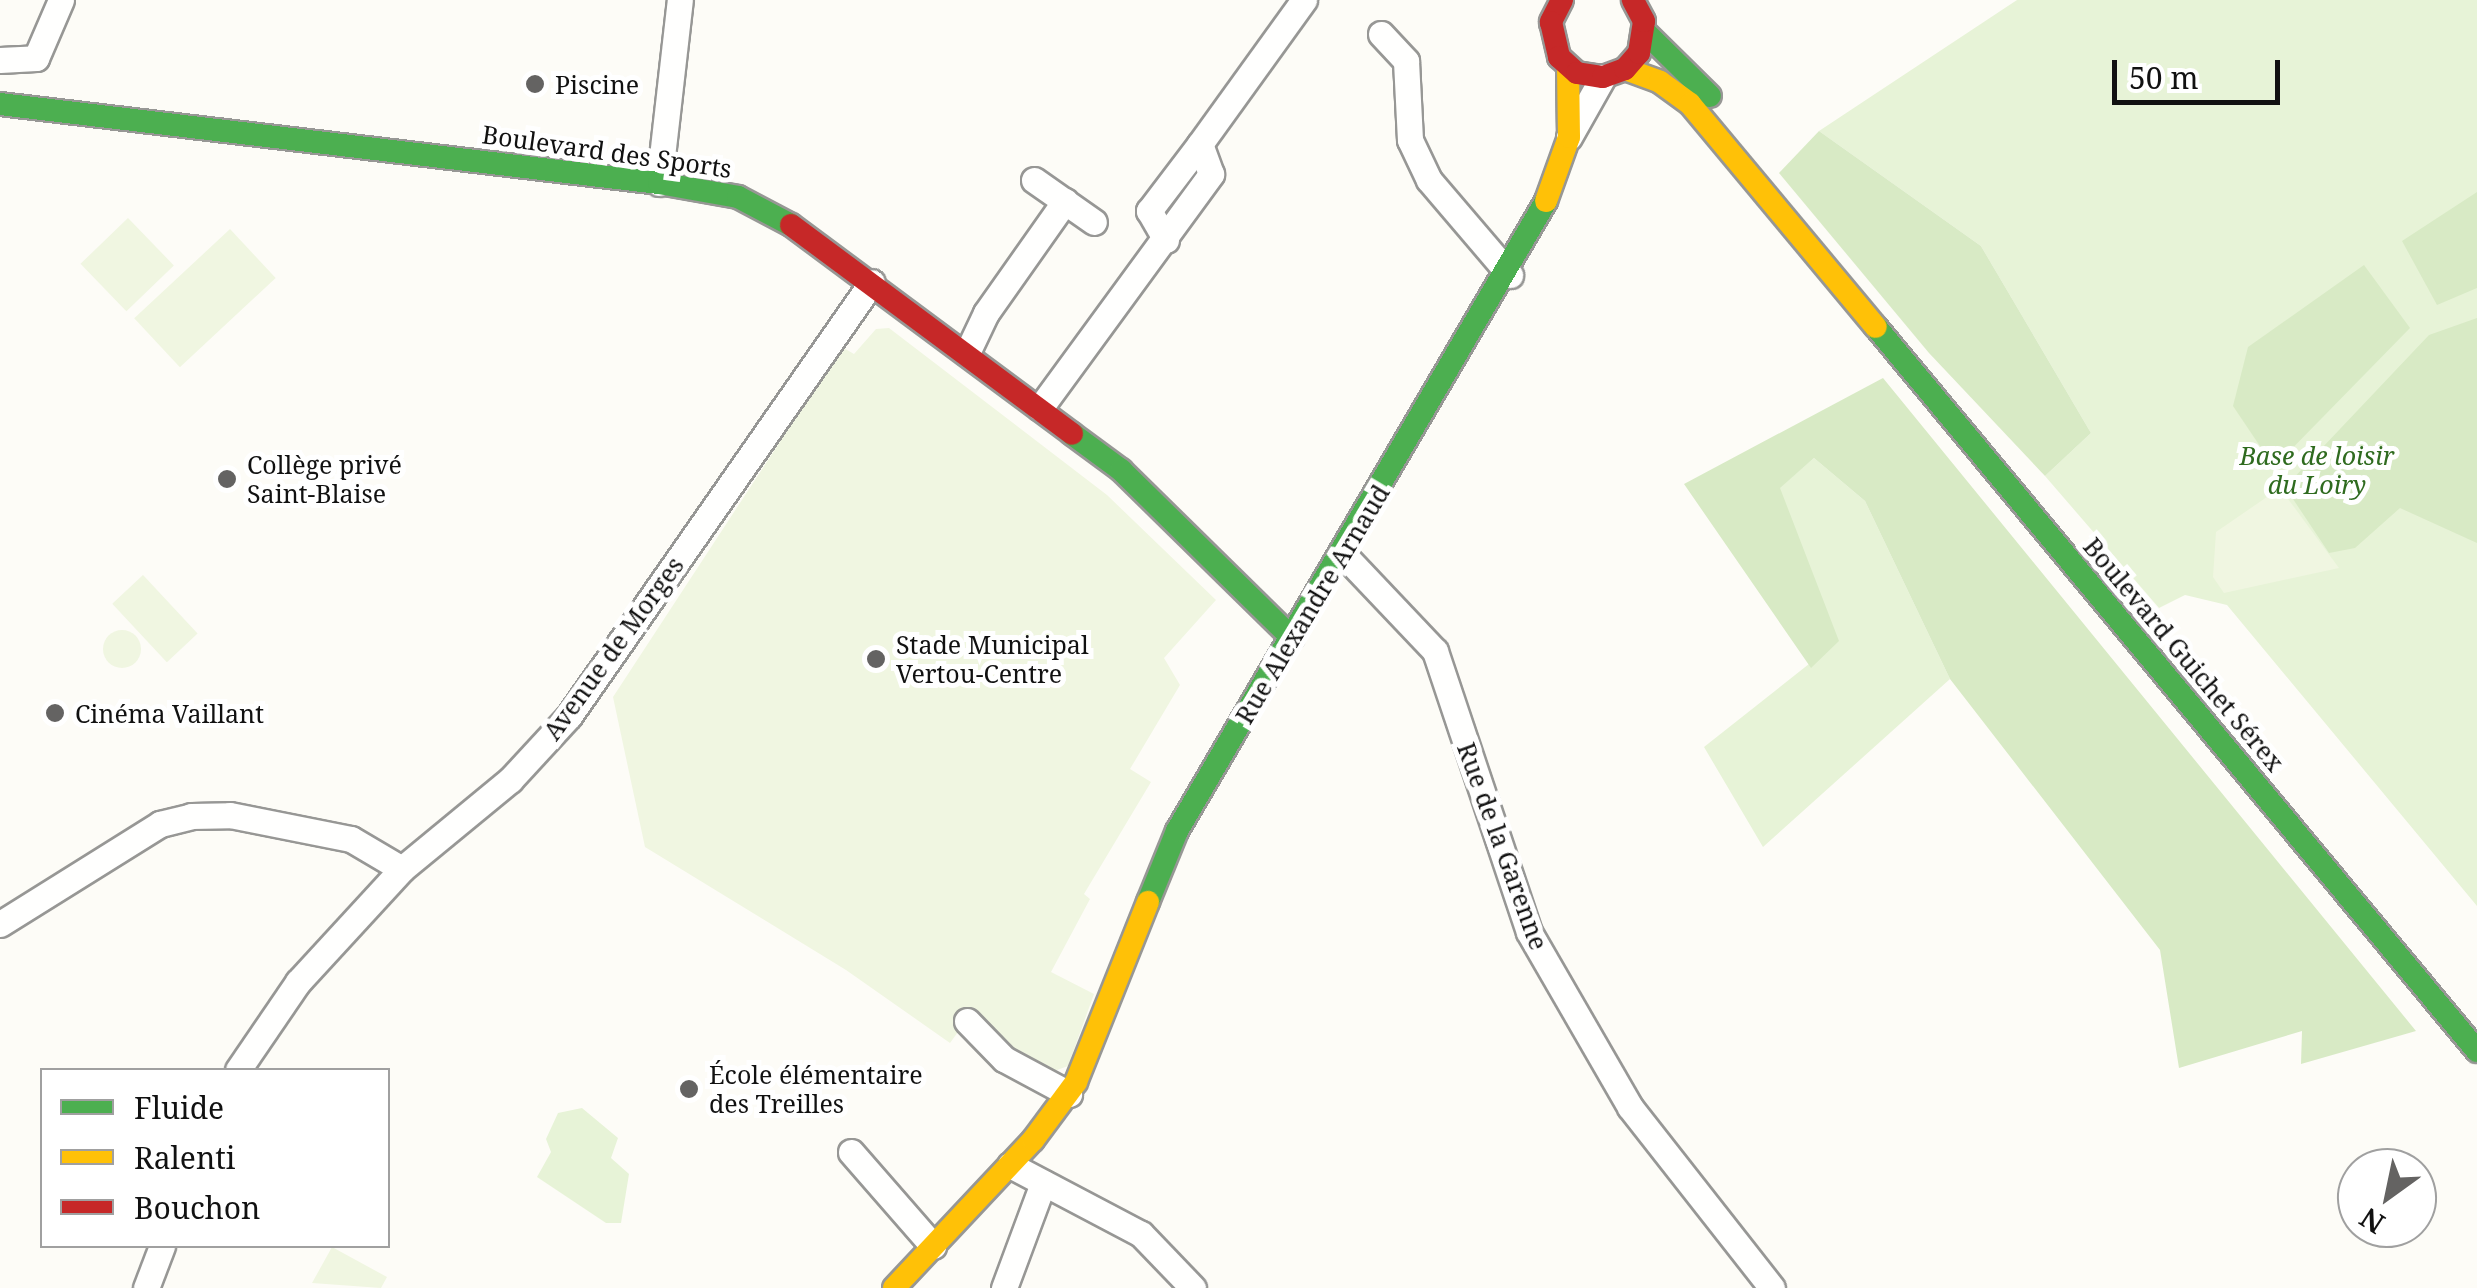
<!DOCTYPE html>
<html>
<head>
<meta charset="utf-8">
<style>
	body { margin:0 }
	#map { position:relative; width:2477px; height:1288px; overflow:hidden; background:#fdfcf7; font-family:"Noto Serif",serif }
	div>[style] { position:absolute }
	.green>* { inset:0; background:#e7f3d7 }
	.forest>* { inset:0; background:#d8eac5 }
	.pitch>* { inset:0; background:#f0f6e1; transform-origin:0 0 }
	.round { border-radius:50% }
	.roads { filter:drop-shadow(2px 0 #979795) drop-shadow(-2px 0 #979795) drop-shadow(0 2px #979795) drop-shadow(0 -2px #979795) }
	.street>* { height:25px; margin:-12.5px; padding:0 12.5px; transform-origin:12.5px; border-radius:12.5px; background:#fffffe }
	.fast>* { height:22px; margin:-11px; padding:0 11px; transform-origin:11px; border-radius:11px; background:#4caf50 }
	.slow>* { height:22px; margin:-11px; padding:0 11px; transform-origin:11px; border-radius:11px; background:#ffc107 }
	.jam>* { height:22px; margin:-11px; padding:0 11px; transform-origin:11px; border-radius:11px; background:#c62828 }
	.dots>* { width:28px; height:28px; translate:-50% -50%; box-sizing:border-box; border:5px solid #fff; border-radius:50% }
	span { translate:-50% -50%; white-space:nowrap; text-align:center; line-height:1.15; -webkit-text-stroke:10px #fff; paint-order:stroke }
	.poi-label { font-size:25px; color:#111 }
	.left { translate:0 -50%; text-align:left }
	.street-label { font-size:25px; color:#111 }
	.park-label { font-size:25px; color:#2f6b1f; font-style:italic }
	.legend { position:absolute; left:40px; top:1068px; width:350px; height:180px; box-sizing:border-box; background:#fff; border:2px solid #a0a0a0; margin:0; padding:12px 18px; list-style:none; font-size:30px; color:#111 }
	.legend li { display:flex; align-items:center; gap:20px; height:50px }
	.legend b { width:50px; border:2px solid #a0a0a0 }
	.north { position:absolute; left:2337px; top:1148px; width:100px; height:100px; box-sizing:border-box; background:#fff; border:2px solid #a0a0a0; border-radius:50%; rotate:213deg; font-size:28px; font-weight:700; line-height:40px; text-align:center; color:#111 }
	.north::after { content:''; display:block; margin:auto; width:35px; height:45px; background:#646362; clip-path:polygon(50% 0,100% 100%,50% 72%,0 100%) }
	.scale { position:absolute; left:2112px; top:60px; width:168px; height:45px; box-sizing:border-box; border:5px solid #111; border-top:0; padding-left:12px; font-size:30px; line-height:35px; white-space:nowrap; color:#111; -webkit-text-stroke:8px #fff; paint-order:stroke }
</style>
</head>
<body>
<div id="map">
	<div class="green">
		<i style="clip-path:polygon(2017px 0,2477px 0,2477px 906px,2227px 605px,2185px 595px,2159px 608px,2045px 476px,2091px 433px,1981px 246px,1819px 131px)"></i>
		<i style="clip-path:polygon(1814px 458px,1865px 501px,1950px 679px,1763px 847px,1704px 747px,1838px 641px,1779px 488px)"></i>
		<i style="clip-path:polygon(582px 1108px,618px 1138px,611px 1158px,629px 1174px,621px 1223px,606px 1223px,537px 1177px,551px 1152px,546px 1139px,558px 1113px)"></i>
	</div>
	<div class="forest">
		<i style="clip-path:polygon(1819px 131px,1981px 246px,2091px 433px,2045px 476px,1929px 353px,1779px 173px)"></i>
		<i style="clip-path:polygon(2477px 192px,2477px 288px,2437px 305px,2402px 241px)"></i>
		<i style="clip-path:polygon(2364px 265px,2410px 328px,2274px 467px,2233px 406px,2248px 347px)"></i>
		<i style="clip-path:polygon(2477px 318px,2477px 543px,2400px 508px,2355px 548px,2329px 553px,2285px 487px,2429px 335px)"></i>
		<i style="clip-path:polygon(1883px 378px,2416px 1031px,2301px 1064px,2302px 1031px,2179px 1068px,2160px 950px,1950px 679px,1865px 501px,1814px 458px,1780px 488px,1839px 641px,1811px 668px,1684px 484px)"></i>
	</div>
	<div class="pitch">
		<i style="left:128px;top:218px;width:66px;height:66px;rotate:46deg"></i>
		<i style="left:230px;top:229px;width:67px;height:131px;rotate:47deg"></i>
		<i style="clip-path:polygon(889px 328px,1107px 495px,1216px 600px,1164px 658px,1180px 685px,1130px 769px,1151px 782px,1084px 894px,1090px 899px,1051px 972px,1094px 994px,1068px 1066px,1041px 1076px,963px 1025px,950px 1043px,846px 970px,645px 847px,613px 697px,842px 347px,854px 354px,876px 329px)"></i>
		<i style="clip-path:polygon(2280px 488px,2339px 568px,2224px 593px,2213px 577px,2216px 532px)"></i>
		<i style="left:143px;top:575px;width:80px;height:42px;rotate:47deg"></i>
		<i class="round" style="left:103px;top:630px;width:38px;height:38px"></i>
		<i style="clip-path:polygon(332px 1247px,387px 1277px,381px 1288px,312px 1283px)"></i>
	</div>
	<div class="roads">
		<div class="street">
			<i style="left:1381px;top:34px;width:37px;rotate:47deg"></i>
			<i style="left:1406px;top:61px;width:79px;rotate:87.1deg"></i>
			<i style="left:1410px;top:140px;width:44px;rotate:64.6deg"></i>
			<i style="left:1429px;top:180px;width:125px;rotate:49.5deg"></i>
			<i style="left:0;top:60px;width:36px;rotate:-3deg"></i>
			<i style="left:36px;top:58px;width:63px;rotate:-66.7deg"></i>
			<i style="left:1569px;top:137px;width:69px;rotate:-60.5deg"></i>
			<i style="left:1034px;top:180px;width:73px;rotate:35deg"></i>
			<i style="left:659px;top:183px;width:184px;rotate:-83.5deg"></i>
			<i style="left:1166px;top:240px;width:34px;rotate:-120deg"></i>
			<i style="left:1149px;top:211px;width:84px;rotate:-52.7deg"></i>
			<i style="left:967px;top:353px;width:44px;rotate:-64.6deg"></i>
			<i style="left:986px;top:313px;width:137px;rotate:-54.8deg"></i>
			<i style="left:1040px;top:408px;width:290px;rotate:-53.8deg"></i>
			<i style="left:1211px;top:174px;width:32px;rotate:-110deg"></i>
			<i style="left:1200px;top:144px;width:178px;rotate:-54.2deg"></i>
			<i style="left:1342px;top:553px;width:135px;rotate:46.5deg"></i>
			<i style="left:1435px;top:651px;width:296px;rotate:71.5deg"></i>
			<i style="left:1529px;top:932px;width:202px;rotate:60deg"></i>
			<i style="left:1630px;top:1107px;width:230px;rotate:51.9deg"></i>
			<i style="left:0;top:924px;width:189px;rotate:-32deg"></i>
			<i style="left:160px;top:824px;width:32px;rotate:-14deg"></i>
			<i style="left:191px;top:816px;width:39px;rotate:-1deg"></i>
			<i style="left:230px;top:815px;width:123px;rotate:11.2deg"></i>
			<i style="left:351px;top:839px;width:59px;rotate:30.5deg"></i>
			<i style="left:967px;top:1021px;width:53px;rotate:45.8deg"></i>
			<i style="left:1004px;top:1059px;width:74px;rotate:28.3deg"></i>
			<i style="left:238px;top:1070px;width:107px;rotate:-55.7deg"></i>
			<i style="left:298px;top:982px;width:154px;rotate:-47.4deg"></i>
			<i style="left:402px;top:869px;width:140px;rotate:-39.5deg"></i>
			<i style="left:510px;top:780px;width:87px;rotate:-47.3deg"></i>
			<i style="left:569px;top:716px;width:529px;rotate:-55.08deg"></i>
			<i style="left:851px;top:1152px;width:125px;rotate:48.9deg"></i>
			<i style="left:1010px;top:1165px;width:148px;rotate:27.8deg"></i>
			<i style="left:1141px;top:1234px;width:75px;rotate:46.1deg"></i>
			<i style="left:146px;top:1288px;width:45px;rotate:-69.1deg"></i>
			<i style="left:1004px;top:1288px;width:112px;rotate:-69.6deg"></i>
		</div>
		<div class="fast">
			<i style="left:1645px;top:32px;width:91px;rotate:44.6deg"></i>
			<i style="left:0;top:104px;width:664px;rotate:6.84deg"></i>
			<i style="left:659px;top:183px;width:80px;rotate:10deg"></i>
			<i style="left:738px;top:197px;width:60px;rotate:27.8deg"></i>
			<i style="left:1876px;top:327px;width:941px;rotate:50.3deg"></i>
			<i style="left:1072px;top:434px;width:61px;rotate:36.3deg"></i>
			<i style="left:1121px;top:470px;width:240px;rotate:44.5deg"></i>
			<i style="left:1148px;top:902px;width:77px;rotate:-67.8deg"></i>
			<i style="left:1177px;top:831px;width:730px;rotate:-59.64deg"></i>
		</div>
		<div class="slow">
			<i style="left:1625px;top:69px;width:37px;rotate:20deg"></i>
			<i style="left:1660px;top:82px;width:37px;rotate:36deg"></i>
			<i style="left:1690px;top:104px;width:290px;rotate:50.2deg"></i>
			<i style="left:1546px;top:201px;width:68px;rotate:-70.2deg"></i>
			<i style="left:1569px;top:137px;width:70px;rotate:-90.8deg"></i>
			<i style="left:894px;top:1288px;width:203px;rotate:-46.8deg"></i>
			<i style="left:1033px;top:1140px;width:72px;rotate:-53.4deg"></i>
			<i style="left:1076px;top:1082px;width:194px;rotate:-68.2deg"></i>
		</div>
		<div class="jam">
			<i style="left:1562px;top:0;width:25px;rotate:117deg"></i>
			<i style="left:1551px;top:22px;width:36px;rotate:77deg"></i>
			<i style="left:1559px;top:57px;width:24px;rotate:42deg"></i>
			<i style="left:1577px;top:73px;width:26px;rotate:9deg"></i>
			<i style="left:1603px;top:77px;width:23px;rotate:-20deg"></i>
			<i style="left:1625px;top:69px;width:21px;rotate:-49deg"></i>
			<i style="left:1639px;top:53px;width:32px;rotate:-81deg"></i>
			<i style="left:1644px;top:21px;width:24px;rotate:-118deg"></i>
			<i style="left:791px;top:225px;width:350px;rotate:36.6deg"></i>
		</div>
	</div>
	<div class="dots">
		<i style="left:535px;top:84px;background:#646362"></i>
		<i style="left:227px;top:479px;background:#646362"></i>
		<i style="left:876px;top:659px;background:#646362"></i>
		<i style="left:55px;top:713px;background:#646362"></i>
		<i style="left:689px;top:1089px;background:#646362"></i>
	</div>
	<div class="poi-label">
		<span class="left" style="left:555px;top:84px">Piscine</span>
		<span class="left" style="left:247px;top:479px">Collège privé<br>Saint-Blaise</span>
		<span class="left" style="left:896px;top:659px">Stade Municipal<br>Vertou-Centre</span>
		<span class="left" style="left:75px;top:713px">Cinéma Vaillant</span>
		<span class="left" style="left:709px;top:1089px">École élémentaire<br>des Treilles</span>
	</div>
	<div class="street-label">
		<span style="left:607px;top:151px;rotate:8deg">Boulevard des Sports</span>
		<span style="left:1312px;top:604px;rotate:-59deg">Rue Alexandre Arnaud</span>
		<span style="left:613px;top:648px;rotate:-54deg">Avenue de Morges</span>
		<span style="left:2184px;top:654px;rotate:50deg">Boulevard Guichet Sérex</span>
		<span style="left:1503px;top:846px;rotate:70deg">Rue de la Garenne</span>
	</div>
	<div class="park-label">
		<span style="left:2317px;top:470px">Base de loisir<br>du Loiry</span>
	</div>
	<ul class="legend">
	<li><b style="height:12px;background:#4caf50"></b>Fluide</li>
	<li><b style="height:12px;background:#ffc107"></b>Ralenti</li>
	<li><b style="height:12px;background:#c62828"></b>Bouchon</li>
	</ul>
	<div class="north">N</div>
	<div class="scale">50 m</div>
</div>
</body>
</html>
